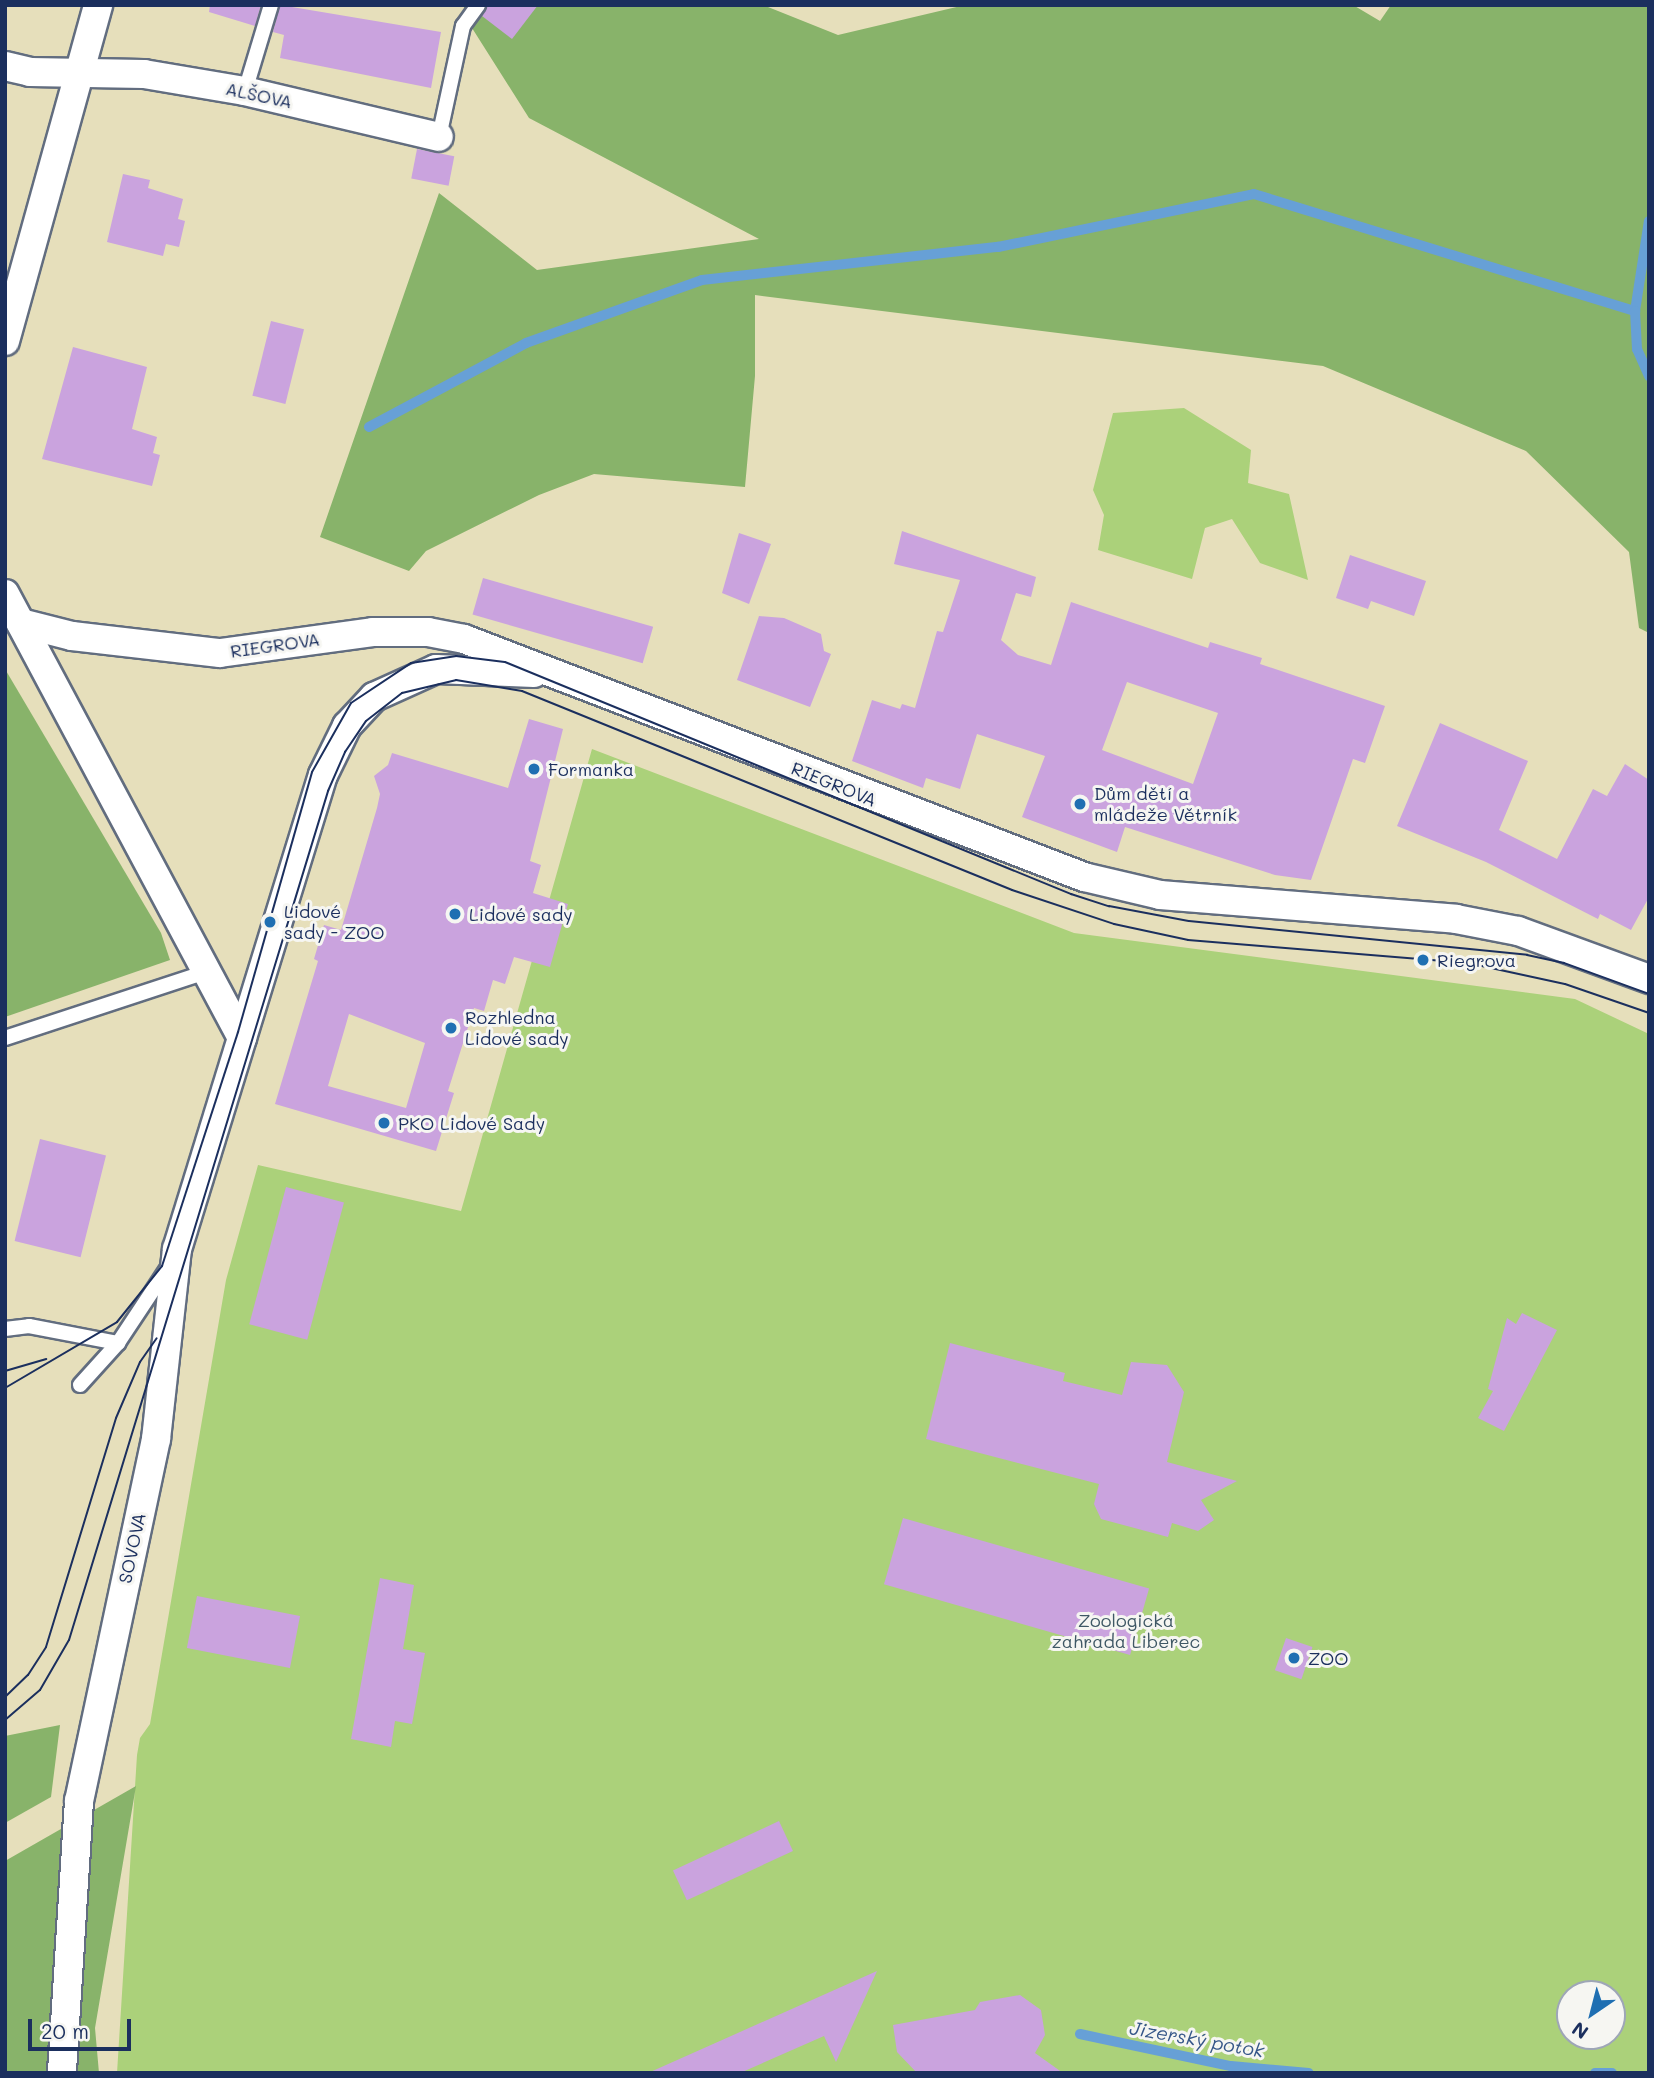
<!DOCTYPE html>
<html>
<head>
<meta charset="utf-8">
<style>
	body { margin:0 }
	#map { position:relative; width:1654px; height:2078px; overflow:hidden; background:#e6dfbb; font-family:Mali,sans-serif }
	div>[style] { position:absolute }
	.green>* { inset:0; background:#abd17a }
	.forest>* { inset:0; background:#88b36a }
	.stream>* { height:10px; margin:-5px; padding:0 5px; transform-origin:5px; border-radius:5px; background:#67a0d6 }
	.building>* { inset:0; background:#caa3de; transform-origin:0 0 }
	.roads { filter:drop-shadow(2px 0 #626d7f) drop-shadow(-2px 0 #626d7f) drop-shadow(0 2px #626d7f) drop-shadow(0 -2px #626d7f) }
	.lane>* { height:14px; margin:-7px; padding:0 7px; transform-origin:7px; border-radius:7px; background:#fff }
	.street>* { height:28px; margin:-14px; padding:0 14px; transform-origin:14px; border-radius:14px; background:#fff }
	.tram>* { height:2px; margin:-1px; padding:0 1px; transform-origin:1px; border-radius:1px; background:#1b2f5e }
	.dots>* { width:19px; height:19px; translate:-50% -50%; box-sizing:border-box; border:4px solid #f6f6f2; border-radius:50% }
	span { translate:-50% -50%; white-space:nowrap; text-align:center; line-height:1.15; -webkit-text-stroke:6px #f6f6f2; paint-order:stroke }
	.street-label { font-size:18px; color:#1b2f5e }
	.poi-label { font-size:18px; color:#1b2f5e }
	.left { translate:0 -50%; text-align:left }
	.park-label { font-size:18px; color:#3f5865 }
	.water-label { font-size:19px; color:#365788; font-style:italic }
	.frame { position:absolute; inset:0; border:7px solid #1b2f5e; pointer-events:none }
	.north { position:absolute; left:1556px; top:1980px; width:70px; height:70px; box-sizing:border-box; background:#f6f6f2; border:2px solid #9ea6b7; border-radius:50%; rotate:215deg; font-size:19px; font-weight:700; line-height:28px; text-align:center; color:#1b2f5e }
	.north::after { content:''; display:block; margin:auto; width:24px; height:32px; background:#1f6fb2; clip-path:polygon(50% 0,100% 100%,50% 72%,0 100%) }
	.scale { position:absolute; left:28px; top:2019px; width:103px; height:32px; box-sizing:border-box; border:4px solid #1b2f5e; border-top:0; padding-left:9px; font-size:21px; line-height:24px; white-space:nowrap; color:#1b2f5e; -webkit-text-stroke:5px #f6f6f2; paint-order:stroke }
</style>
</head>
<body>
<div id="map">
	<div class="green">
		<i style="clip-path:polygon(1184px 408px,1251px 450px,1248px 483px,1289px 494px,1308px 580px,1260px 563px,1232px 519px,1205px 528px,1192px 579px,1098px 550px,1104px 515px,1093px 490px,1113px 413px)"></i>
		<i style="clip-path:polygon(evenodd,592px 749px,1074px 933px,1575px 999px,1649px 1034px,1649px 2073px,117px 2073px,137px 1755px,140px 1738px,150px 1724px,226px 1280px,258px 1165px,461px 1211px,592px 749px,1570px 1994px,1612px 1994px,1612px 2036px,1570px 2036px,1570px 1994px)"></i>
	</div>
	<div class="forest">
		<i style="clip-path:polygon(463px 5px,763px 5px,838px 35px,965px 5px,1353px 5px,1380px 21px,1391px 5px,1649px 5px,1649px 633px,1639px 628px,1629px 552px,1526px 451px,1323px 366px,755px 295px,755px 376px,745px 487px,594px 474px,539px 495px,426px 551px,409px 571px,320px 537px,439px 193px,537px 270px,759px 239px,529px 118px,472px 28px)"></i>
		<i style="clip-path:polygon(5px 669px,161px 933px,170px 960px,5px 1017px)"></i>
		<i style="clip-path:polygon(60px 1725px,51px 1797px,5px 1823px,5px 1736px)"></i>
		<i style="clip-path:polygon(136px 1786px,95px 2028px,99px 2073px,5px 2073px,5px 1861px)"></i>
	</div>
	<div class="stream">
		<i style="left:1635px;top:311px;width:91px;rotate:-81.2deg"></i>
		<i style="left:369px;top:427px;width:178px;rotate:-28.1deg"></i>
		<i style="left:526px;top:343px;width:187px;rotate:-19.7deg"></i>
		<i style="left:702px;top:280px;width:298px;rotate:-6.4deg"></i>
		<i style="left:998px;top:247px;width:261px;rotate:-11.7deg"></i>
		<i style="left:1254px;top:194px;width:399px;rotate:17.1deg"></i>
		<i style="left:1635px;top:311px;width:38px;rotate:87deg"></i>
		<i style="left:1637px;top:349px;width:30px;rotate:66deg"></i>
		<i style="left:1080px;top:2034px;width:154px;rotate:12deg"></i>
		<i style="left:1231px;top:2066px;width:78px;rotate:5.1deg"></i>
		<i style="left:1595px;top:2073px;width:17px"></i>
	</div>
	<div class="building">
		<i style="clip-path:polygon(210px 5px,261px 5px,255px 26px,209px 12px)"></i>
		<i style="clip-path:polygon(280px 5px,441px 32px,431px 88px,280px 58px,284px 35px,273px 32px)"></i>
		<i style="clip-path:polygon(488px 5px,538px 5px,512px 39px,482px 16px)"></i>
		<i style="left:417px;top:149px;width:38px;height:30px;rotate:11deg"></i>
		<i style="clip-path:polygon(123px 174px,150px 180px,148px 188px,183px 199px,178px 219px,185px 221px,179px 247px,166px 244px,163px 256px,107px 242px)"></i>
		<i style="left:271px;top:321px;width:34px;height:77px;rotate:14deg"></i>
		<i style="clip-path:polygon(73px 347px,147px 367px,132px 429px,157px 437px,153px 453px,160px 455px,152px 486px,42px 459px)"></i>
		<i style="clip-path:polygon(evenodd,902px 531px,1036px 577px,1031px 597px,1016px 593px,1001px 640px,1018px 655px,1051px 665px,1071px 602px,1208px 648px,1210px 642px,1262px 658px,1260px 664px,1385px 706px,1365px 763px,1353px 759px,1311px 880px,1275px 875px,1125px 827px,1117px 852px,1022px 817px,1045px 756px,977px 734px,960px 789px,926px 778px,923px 788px,852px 761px,872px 700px,900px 709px,902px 704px,915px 708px,937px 631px,943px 632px,960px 580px,894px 564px,902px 531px,1127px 682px,1218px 713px,1193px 784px,1102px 750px,1127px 682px)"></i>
		<i style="clip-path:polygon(739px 533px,771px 544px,749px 604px,722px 593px)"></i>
		<i style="clip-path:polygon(1350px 555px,1426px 581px,1414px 616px,1371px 601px,1368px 609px,1336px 598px)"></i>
		<i style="left:483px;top:578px;width:177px;height:38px;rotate:16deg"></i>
		<i style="clip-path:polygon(759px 616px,784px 618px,821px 634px,824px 651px,831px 654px,810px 707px,737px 680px)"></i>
		<i style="clip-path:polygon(evenodd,529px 719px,563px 729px,530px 861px,541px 865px,533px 893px,568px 904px,550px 967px,514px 957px,505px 984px,493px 980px,484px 1011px,474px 1008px,448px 1091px,454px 1093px,436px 1151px,275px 1104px,318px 961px,314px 959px,324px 925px,341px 930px,377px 808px,380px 794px,374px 776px,388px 765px,392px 753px,508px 788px,529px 719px,349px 1014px,425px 1043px,406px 1108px,328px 1086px,349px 1014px)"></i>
		<i style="clip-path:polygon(1440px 723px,1528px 761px,1499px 830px,1557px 859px,1593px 789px,1607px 796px,1625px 764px,1649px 780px,1649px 897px,1631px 930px,1600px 914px,1598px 919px,1486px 862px,1397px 826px)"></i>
		<i style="left:40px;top:1139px;width:68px;height:105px;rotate:14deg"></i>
		<i style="left:286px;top:1187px;width:60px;height:142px;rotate:15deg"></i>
		<i style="clip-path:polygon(1522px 1313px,1557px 1330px,1504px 1431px,1478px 1418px,1493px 1391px,1488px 1389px,1507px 1318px,1516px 1324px)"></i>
		<i style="clip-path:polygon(950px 1343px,1065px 1373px,1063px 1381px,1122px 1395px,1131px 1362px,1167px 1365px,1184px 1392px,1167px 1462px,1237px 1481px,1201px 1500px,1214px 1520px,1198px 1531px,1172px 1523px,1168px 1537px,1101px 1519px,1094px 1504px,1099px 1484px,926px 1439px)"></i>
		<i style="left:903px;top:1518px;width:256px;height:69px;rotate:16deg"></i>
		<i style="clip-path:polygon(380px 1578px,414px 1585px,403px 1649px,425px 1653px,412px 1724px,395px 1721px,391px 1747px,351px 1739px)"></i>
		<i style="left:197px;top:1596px;width:105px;height:53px;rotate:11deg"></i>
		<i style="left:1286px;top:1638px;width:28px;height:34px;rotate:19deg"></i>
		<i style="left:779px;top:1821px;width:33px;height:117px;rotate:65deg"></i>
		<i style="clip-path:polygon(877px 1971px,836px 2062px,824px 2036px,740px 2073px,648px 2073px)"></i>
		<i style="clip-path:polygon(1020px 1995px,1041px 2010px,1045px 2035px,1035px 2053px,1063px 2073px,917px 2073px,897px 2052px,893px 2025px,975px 2010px,980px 2002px)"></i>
	</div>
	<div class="roads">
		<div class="lane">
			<i style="left:245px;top:91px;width:90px;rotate:-73.2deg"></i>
			<i style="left:439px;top:137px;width:114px;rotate:-77.8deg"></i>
			<i style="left:463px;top:26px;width:26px;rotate:-54deg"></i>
			<i style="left:5px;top:1038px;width:212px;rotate:-18.2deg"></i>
			<i style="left:5px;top:1329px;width:24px;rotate:-7deg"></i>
			<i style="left:29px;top:1326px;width:91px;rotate:10.8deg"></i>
			<i style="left:80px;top:1385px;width:57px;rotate:-47.9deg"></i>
			<i style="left:118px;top:1343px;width:89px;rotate:-56.5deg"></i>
		</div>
		<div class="street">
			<i style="left:5px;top:66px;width:26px;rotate:13deg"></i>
			<i style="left:30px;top:72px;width:114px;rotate:1deg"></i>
			<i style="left:144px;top:74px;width:102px;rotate:9.6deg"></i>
			<i style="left:245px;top:91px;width:199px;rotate:13.3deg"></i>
			<i style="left:5px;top:341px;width:349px;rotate:-74.5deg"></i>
			<i style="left:5px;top:594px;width:503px;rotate:61.91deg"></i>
			<i style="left:242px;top:1038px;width:221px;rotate:107.1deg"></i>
			<i style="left:177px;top:1249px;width:191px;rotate:96.3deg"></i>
			<i style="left:156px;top:1439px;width:370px;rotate:102deg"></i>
			<i style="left:79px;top:1801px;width:273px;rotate:93.6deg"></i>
			<i style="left:21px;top:623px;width:53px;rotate:14.3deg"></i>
			<i style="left:72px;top:636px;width:149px;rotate:6.6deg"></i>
			<i style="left:220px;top:653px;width:154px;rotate:-7.8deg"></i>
			<i style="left:373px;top:632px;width:55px"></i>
			<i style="left:428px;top:632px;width:37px;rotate:11deg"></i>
			<i style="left:464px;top:639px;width:664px;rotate:21deg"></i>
			<i style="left:1084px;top:877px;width:78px;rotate:13.3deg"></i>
			<i style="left:1160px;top:895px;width:297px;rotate:4.6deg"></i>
			<i style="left:1456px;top:919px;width:63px;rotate:11deg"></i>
			<i style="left:1518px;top:931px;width:140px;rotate:20.1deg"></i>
			<i style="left:242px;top:1038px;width:275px;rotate:-72.9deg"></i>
			<i style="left:323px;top:775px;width:55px;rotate:-63.9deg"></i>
			<i style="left:347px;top:726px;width:40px;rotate:-47deg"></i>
			<i style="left:374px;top:697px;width:68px;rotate:-24.3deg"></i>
			<i style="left:436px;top:669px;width:98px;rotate:2.3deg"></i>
		</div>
	</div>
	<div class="tram">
		<i style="left:5px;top:1371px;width:43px;rotate:-16.3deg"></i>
		<i style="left:5px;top:1388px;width:130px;rotate:-30.5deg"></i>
		<i style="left:117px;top:1322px;width:72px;rotate:-51.2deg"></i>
		<i style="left:162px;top:1266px;width:246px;rotate:-72deg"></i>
		<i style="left:238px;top:1032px;width:270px;rotate:-74.1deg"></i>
		<i style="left:312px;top:772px;width:79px;rotate:-60.5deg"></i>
		<i style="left:351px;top:703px;width:72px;rotate:-33.7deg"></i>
		<i style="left:411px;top:663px;width:46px;rotate:-8.8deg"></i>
		<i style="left:456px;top:656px;width:49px;rotate:7deg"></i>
		<i style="left:505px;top:662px;width:612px;rotate:22.29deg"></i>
		<i style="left:1071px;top:894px;width:40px;rotate:18deg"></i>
		<i style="left:1109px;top:906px;width:81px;rotate:10.6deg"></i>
		<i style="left:1189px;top:921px;width:340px;rotate:5.7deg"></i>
		<i style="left:1527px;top:955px;width:38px;rotate:12deg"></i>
		<i style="left:1564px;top:963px;width:90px;rotate:20deg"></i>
		<i style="left:5px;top:1697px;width:32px;rotate:-44deg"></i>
		<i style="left:28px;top:1675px;width:33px;rotate:-57deg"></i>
		<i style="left:46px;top:1647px;width:239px;rotate:-73deg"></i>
		<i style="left:116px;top:1418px;width:61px;rotate:-66.8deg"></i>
		<i style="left:140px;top:1362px;width:29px;rotate:-55deg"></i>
		<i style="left:5px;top:1720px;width:46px;rotate:-40.6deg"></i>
		<i style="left:40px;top:1690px;width:58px;rotate:-59.9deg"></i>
		<i style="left:69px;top:1640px;width:888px;rotate:-73.03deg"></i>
		<i style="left:328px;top:791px;width:43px;rotate:-66.4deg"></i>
		<i style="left:345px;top:752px;width:37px;rotate:-56deg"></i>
		<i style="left:366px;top:721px;width:46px;rotate:-37.9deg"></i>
		<i style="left:402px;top:693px;width:56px;rotate:-13.5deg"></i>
		<i style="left:456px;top:680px;width:67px;rotate:9.5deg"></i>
		<i style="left:522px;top:691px;width:529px;rotate:22.1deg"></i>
		<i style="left:1012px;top:890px;width:108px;rotate:18.4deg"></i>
		<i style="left:1114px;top:924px;width:76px;rotate:12.2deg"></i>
		<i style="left:1188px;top:940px;width:281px;rotate:4.7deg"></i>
		<i style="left:1468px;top:963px;width:99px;rotate:12.2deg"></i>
		<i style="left:1565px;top:984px;width:89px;rotate:19deg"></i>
	</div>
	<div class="dots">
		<i style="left:534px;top:769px;background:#1f6fb2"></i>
		<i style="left:1080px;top:804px;background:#1f6fb2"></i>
		<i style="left:455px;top:914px;background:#1f6fb2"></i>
		<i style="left:270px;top:922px;background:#1f6fb2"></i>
		<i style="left:1423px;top:960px;background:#1f6fb2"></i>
		<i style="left:451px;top:1028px;background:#1f6fb2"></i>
		<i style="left:384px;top:1123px;background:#1f6fb2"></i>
		<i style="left:1294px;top:1658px;background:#1f6fb2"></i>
	</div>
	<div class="street-label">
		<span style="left:259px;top:95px;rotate:12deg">ALŠOVA</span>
		<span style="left:275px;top:645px;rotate:-8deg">RIEGROVA</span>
		<span style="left:834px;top:784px;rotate:22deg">RIEGROVA</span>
		<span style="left:132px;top:1548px;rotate:-78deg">SOVOVA</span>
	</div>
	<div class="poi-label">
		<span class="left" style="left:548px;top:769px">Formanka</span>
		<span class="left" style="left:1094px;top:804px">Dům dětí a<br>mládeže Větrník</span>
		<span class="left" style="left:284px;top:922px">Lidové<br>sady - ZOO</span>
		<span class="left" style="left:469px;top:914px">Lidové sady</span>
		<span class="left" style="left:1437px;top:960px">Riegrova</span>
		<span class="left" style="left:465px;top:1028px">Rozhledna<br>Lidové sady</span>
		<span class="left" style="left:398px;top:1123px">PKO Lidové Sady</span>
		<span class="left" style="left:1308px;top:1658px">ZOO</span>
	</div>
	<div class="park-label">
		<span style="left:1126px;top:1631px">Zoologická<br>zahrada Liberec</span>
	</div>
	<div class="water-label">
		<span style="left:1197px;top:2039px;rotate:10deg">Jizerský potok</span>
	</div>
	<div class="frame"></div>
	<div class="north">N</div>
	<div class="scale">20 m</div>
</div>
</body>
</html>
